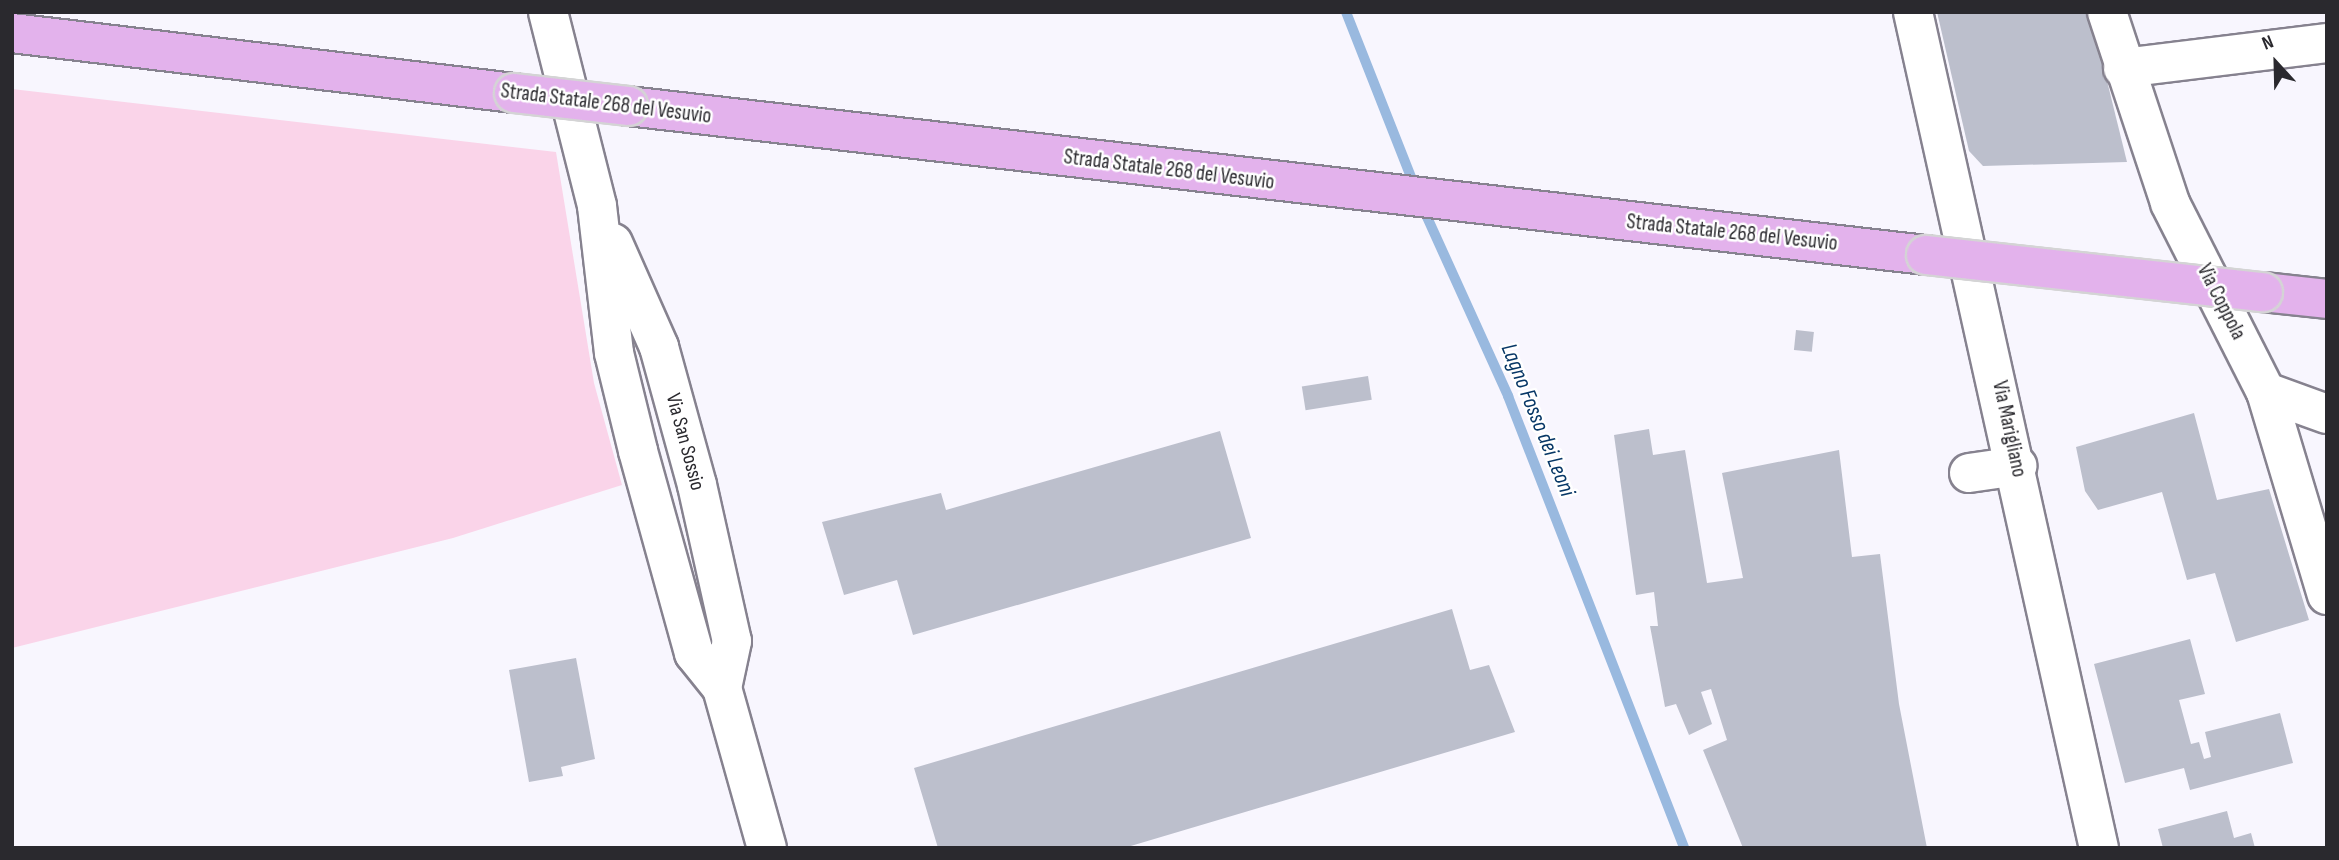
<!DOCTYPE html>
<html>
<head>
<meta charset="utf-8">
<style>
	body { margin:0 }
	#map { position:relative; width:2339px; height:860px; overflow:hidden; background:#f8f6fe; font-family:"Sofia Sans Condensed",sans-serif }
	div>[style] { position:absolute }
	.green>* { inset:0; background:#fad4e9 }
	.stream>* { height:10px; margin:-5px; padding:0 5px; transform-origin:5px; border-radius:5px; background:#99b9df }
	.building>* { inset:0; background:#bcbfcc; transform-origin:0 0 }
	.roads { filter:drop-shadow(2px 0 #86828f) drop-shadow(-2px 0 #86828f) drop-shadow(0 2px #86828f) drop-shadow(0 -2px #86828f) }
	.minor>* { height:38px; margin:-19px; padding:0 19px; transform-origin:19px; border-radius:19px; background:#fff }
	.highway>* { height:38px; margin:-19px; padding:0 19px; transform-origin:19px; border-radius:19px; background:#e3b2ec }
	.bridges { filter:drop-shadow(2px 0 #d4d4d5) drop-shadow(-2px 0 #d4d4d5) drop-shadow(0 2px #d4d4d5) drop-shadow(0 -2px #d4d4d5) }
	.highway-bridge>* { height:38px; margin:-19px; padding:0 19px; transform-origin:19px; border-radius:19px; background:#e3b2ec }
	span { translate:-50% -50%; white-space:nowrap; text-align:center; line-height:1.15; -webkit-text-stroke:5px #fff; paint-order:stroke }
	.street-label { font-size:21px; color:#2a292e }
	.water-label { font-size:23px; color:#073766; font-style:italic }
	.frame { position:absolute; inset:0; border:14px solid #2a292e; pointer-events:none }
	.north { position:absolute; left:2241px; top:28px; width:70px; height:70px; -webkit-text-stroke:5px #fff; paint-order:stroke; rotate:338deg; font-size:19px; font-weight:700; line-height:28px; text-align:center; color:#2a292e }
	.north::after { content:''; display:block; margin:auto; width:24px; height:32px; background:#2a292e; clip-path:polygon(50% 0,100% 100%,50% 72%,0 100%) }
</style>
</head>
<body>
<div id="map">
	<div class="green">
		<i style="clip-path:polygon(12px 89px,556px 152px,594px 383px,622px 485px,453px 538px,12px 648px)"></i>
	</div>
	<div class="stream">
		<i style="left:1346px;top:12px;width:188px;rotate:68.5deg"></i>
		<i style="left:1422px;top:206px;width:209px;rotate:65.6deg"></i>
		<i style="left:1508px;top:396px;width:485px;rotate:68.7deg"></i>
	</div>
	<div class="building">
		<i style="clip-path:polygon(1937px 12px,2090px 12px,2127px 162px,1983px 166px,1969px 151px)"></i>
		<i style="left:1796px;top:330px;width:18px;height:20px;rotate:6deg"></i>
		<i style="left:1368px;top:376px;width:24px;height:67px;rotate:81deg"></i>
		<i style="clip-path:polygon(2194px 413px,2217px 500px,2269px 489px,2309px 620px,2236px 642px,2215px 573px,2187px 580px,2162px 492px,2098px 510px,2085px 491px,2076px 447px)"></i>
		<i style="clip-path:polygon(1649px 429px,1653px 455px,1685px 450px,1707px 583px,1743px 578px,1722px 473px,1839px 450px,1852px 557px,1880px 554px,1899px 704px,1927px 848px,1743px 848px,1703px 750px,1727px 740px,1711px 689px,1701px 692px,1712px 724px,1689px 735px,1676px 704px,1665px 707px,1650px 626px,1658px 626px,1654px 592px,1636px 595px,1614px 435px)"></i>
		<i style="clip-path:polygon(1220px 431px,1251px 538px,913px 635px,897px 580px,844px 595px,822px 522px,941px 493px,946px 510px)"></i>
		<i style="clip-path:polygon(1452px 609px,1470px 670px,1489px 665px,1515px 732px,1124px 848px,938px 848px,914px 768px)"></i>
		<i style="clip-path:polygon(2190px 639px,2205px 694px,2179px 700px,2191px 744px,2199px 742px,2204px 759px,2211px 757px,2205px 732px,2280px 713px,2293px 763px,2190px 790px,2184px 768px,2125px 783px,2094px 664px)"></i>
		<i style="clip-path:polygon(576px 658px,595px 759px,561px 767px,563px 776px,529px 782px,509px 670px)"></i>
		<i style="clip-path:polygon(2227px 811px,2234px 838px,2251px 833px,2255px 848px,2163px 848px,2158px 829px)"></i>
	</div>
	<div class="roads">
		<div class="minor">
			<i style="left:548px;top:12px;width:200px;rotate:75.8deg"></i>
			<i style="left:597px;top:206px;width:148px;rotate:83.4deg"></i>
			<i style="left:614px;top:353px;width:101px;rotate:76.2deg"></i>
			<i style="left:638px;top:451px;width:210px;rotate:74.5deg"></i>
			<i style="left:694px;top:653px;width:45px;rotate:51.3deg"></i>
			<i style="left:722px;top:688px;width:166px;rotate:74.3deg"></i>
			<i style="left:1913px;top:12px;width:856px;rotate:77.46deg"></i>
			<i style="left:2107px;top:12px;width:201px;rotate:71.7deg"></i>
			<i style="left:2170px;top:203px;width:212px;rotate:63.1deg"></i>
			<i style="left:2266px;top:392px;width:212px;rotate:73.3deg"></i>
			<i style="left:2123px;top:68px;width:206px;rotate:-7deg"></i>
			<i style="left:613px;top:243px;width:114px;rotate:66.1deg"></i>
			<i style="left:659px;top:347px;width:143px;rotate:74.6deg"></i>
			<i style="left:697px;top:485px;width:160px;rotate:77.4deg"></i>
			<i style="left:732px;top:641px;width:48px;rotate:102deg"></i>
			<i style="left:2266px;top:392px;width:65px;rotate:19.8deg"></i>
			<i style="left:1969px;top:473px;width:49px;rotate:-8.3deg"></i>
		</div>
		<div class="highway">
			<i style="left:12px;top:33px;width:506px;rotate:6.82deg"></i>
			<i style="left:628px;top:106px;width:1307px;rotate:6.55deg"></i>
			<i style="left:2263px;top:292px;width:64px;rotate:6.2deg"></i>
		</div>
	</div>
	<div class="bridges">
		<div class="highway-bridge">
			<i style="left:514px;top:93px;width:115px;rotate:6.5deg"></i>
			<i style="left:1926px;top:255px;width:339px;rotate:6.3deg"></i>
		</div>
	</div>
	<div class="street-label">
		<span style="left:606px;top:104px;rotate:7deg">Strada Statale 268 del Vesuvio</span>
		<span style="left:1169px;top:170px;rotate:7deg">Strada Statale 268 del Vesuvio</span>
		<span style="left:1732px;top:233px;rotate:6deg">Strada Statale 268 del Vesuvio</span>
		<span style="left:2221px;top:302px;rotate:63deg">Via Coppola</span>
		<span style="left:2009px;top:429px;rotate:78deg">Via Marigliano</span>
		<span style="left:685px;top:442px;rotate:75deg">Via San Sossio</span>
	</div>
	<div class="water-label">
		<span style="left:1538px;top:420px;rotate:68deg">Lagno Fosso dei Leoni</span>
	</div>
	<div class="frame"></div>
	<div class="north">N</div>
</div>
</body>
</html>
